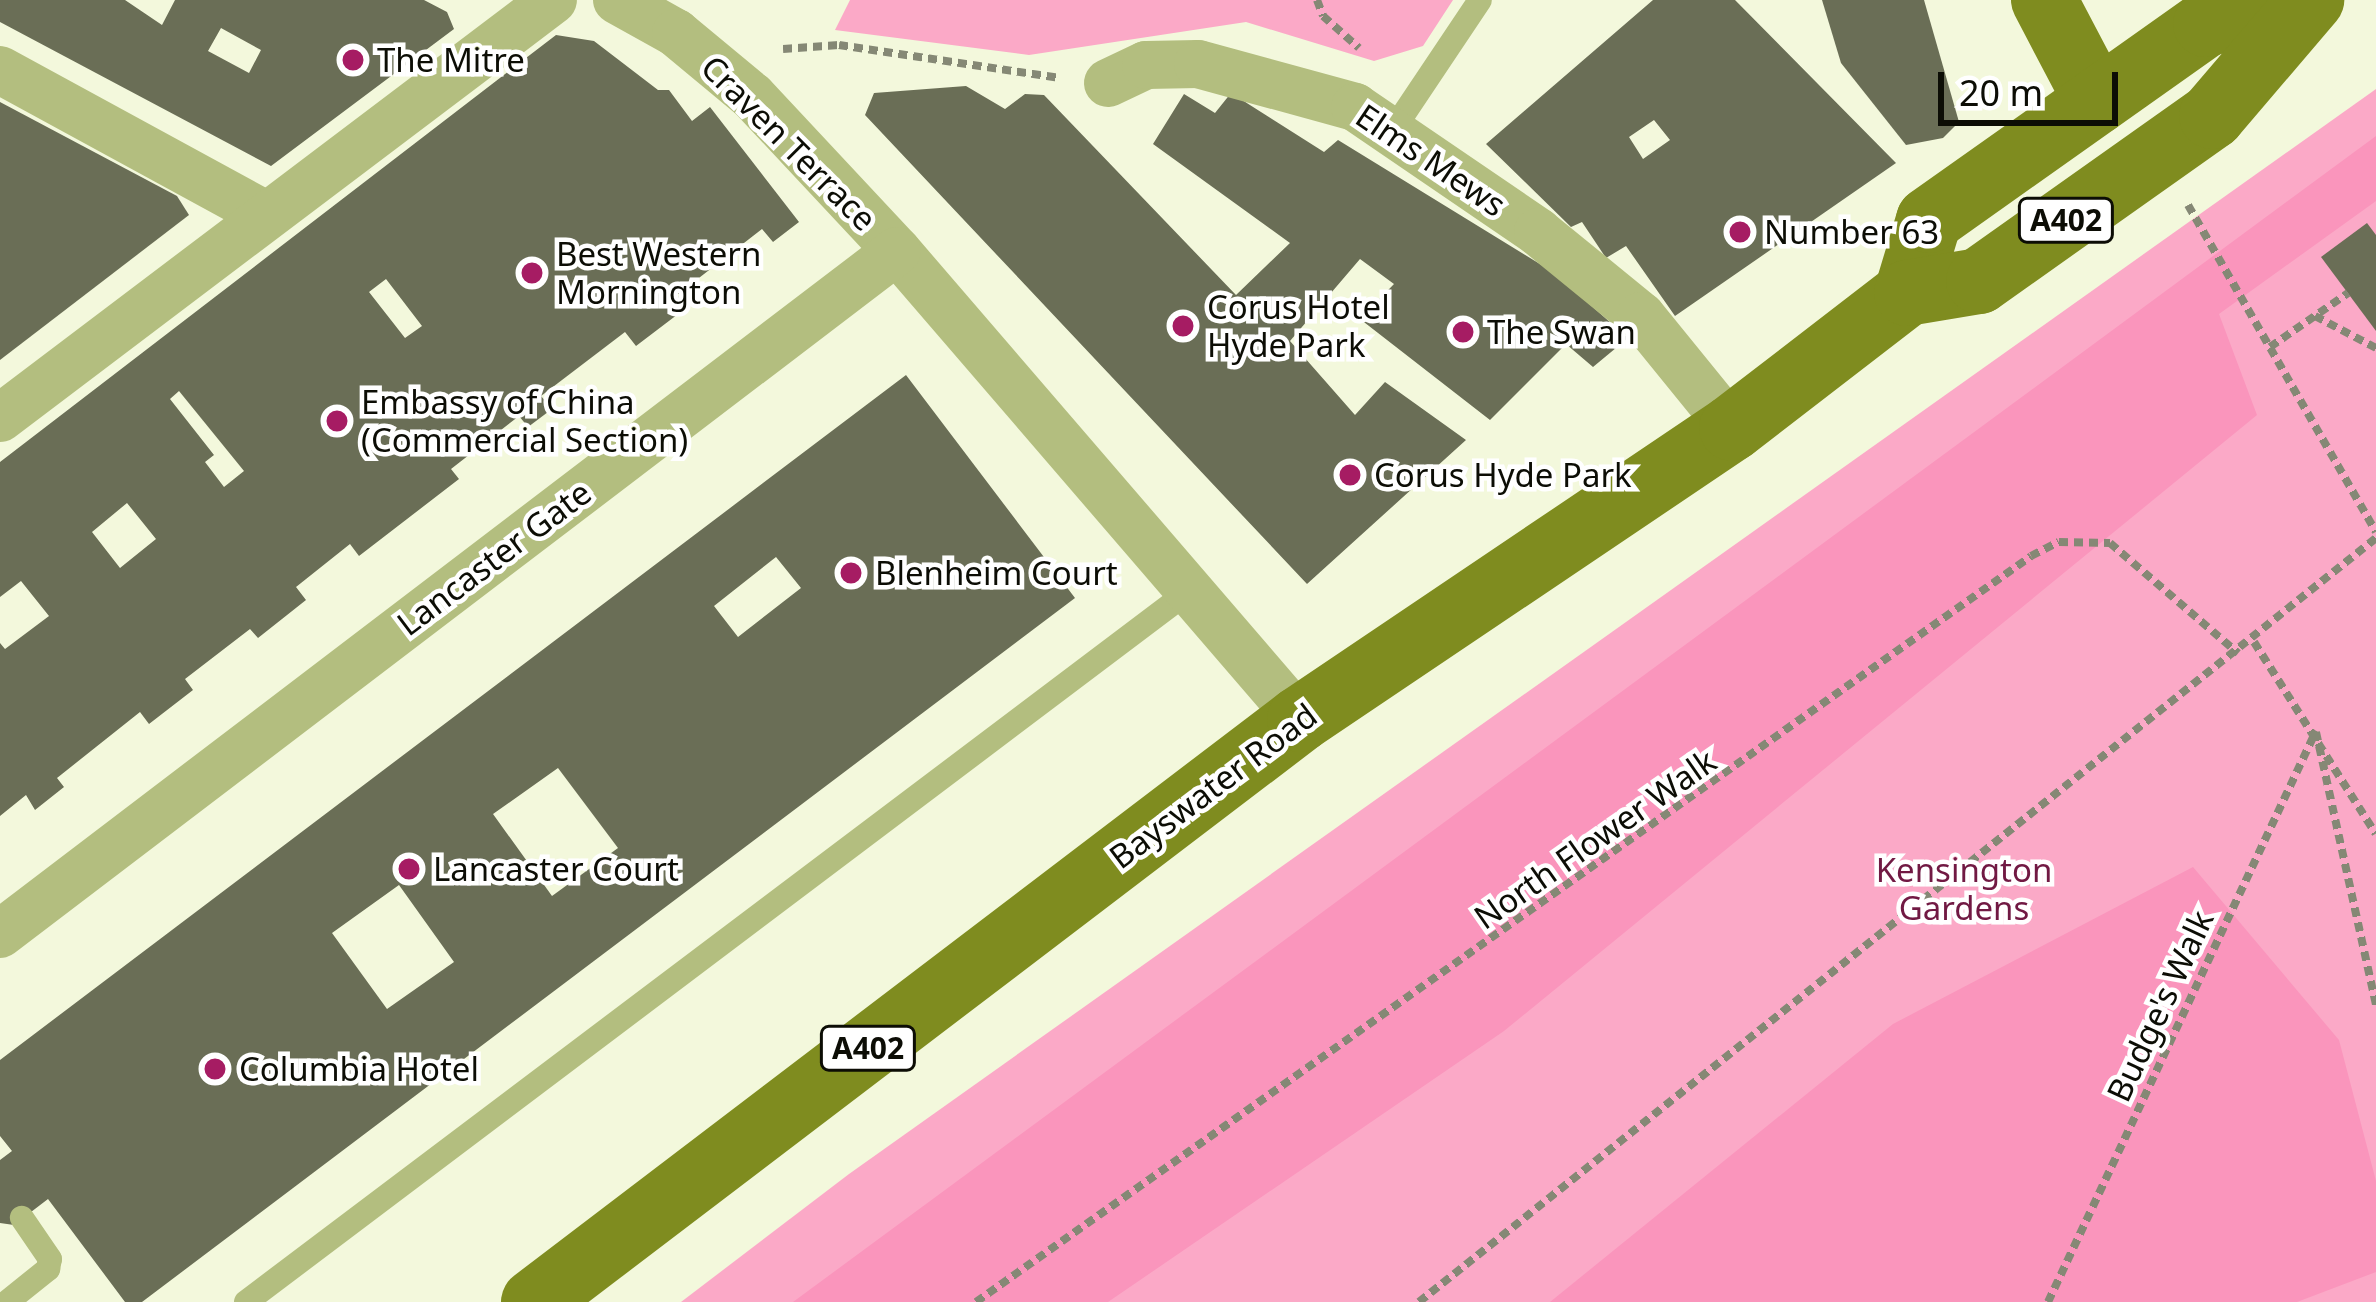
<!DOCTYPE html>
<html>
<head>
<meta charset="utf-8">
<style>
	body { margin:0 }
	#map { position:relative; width:2376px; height:1302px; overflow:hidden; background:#f3f8dc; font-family:"Noto Sans",sans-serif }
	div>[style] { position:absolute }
	.green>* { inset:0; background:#fba9c7 }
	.forest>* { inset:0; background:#fa95bc }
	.building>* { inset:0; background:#6a6e56 }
	.path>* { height:8px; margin-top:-4px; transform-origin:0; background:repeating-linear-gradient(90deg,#858875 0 9px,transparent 0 15px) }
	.service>* { height:24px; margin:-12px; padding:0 12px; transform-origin:12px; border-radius:12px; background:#b3be7f }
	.minor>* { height:48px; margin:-24px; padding:0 24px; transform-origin:24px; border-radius:24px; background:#b3be7f }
	.primary>* { height:66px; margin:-33px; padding:0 33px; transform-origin:33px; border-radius:33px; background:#7f8c1f }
	.dots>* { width:33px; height:33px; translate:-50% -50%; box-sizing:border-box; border:6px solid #fff; border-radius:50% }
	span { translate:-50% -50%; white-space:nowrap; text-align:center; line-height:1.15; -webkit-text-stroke:9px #fff; paint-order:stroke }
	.shield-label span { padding:3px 9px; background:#fff; border:3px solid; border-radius:9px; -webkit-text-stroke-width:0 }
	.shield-label { font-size:30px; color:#0c0d05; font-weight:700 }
	.poi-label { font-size:33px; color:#0c0d05 }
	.left { translate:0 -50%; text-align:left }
	.street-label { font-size:33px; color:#0c0d05 }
	.park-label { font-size:33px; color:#711943 }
	.scale { position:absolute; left:1938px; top:72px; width:180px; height:54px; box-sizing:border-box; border:6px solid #0c0d05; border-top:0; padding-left:15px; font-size:36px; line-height:42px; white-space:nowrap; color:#0c0d05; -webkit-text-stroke:9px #fff; paint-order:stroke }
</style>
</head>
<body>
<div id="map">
	<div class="green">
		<i style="clip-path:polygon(850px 0,1453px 0,1423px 46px,1374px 61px,1246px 22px,1029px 55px,835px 30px)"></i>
		<i style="clip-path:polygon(2376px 89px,2376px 1302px,681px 1302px,849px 1174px)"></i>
	</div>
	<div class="forest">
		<i style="clip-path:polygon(2376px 136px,2376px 201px,2219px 314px,2257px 415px,1504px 1031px,1108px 1302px,793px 1302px)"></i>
		<i style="clip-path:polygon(2193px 867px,2339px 1040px,2376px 1181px,2376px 1272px,2297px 1302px,1550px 1302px,1893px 1024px)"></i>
	</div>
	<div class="building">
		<i style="clip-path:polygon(evenodd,0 0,125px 0,162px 25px,175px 0,424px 0,447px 12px,454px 29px,271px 166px,0 22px,0 0,221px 28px,261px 50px,249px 73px,208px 51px,221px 28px)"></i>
		<i style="clip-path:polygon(evenodd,1653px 0,1735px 0,1896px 163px,1675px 316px,1626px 246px,1606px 258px,1582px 222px,1571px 227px,1486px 144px,1653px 0,1654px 120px,1670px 140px,1643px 159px,1629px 137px,1654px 120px)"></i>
		<i style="clip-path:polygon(1822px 0,1924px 0,1959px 122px,1943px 138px,1906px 145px,1841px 63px)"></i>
		<i style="clip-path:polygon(evenodd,556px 35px,594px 41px,658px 90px,669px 90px,692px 121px,710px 107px,799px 222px,773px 242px,762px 229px,677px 295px,686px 308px,636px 346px,625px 332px,541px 396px,552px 409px,528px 427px,519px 416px,451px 469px,459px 479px,359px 556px,350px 544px,296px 587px,306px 600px,258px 638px,250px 629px,185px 679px,193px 690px,149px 724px,140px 712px,57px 778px,64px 787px,35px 810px,26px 795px,0 816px,0 643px,5px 649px,49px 616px,21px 581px,0 597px,0 462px,556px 35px,386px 279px,422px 326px,405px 338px,369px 292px,386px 279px,556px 35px,179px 391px,244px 471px,224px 487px,205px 462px,214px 455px,170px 399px,179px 391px,556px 35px,127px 503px,156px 539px,120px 568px,92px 532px,127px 503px)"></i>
		<i style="clip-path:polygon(966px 86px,1005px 109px,1025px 94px,1044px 95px,1236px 295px,1290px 243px,1153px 144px,1184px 94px,1215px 113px,1231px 93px,1324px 152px,1338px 140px,1553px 272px,1628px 338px,1593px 367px,1566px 344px,1490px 420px,1360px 319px,1394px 284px,1360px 259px,1290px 341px,1355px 415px,1385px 382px,1466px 440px,1307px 584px,865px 115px,874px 93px)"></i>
		<i style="clip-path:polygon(0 102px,177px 196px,189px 215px,0 360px)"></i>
		<i style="clip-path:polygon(2367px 223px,2376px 235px,2376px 331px,2321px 257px)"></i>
		<i style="clip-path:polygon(evenodd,906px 375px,1075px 598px,142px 1302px,125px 1302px,48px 1199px,14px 1225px,0 1223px,0 1160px,12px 1151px,0 1136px,0 1060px,906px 375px,776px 557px,801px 588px,738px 637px,714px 606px,776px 557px,906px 375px,558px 768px,618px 848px,552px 896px,493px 814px,558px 768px,906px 375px,399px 885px,454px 962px,387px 1009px,332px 933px,399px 885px)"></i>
	</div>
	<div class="path">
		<i style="left:1317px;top:0;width:17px;rotate:69deg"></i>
		<i style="left:1323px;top:16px;width:48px;rotate:41.6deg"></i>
		<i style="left:783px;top:49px;width:56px;rotate:-4.1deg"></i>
		<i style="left:839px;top:45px;width:222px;rotate:8.5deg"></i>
		<i style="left:2188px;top:205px;width:377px;rotate:60.1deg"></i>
		<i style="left:2315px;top:316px;width:69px;rotate:27.7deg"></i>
		<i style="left:2270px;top:347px;width:95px;rotate:-34.7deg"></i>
		<i style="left:2254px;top:642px;width:227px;rotate:57.6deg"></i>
		<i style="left:2316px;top:732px;width:280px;rotate:77.6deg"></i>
		<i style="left:976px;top:1302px;width:1292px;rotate:-35.26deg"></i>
		<i style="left:2031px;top:556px;width:31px;rotate:-27deg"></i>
		<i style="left:2059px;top:542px;width:51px;rotate:1.1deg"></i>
		<i style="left:2110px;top:543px;width:169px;rotate:40.7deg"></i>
		<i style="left:1419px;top:1302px;width:1225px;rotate:-38.6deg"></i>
		<i style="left:2048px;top:1302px;width:631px;rotate:-64.86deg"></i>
	</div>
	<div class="service">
		<i style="left:1393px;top:130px;width:156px;rotate:-56.2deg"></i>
		<i style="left:7px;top:1302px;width:53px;rotate:-38.8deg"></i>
		<i style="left:48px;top:1269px;width:10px;rotate:-79deg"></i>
		<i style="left:50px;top:1259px;width:50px;rotate:-124.3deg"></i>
		<i style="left:246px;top:1302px;width:1180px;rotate:-37.01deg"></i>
	</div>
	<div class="minor">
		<i style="left:617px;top:0;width:68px;rotate:29.2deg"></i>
		<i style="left:676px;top:33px;width:99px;rotate:39.7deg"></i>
		<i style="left:752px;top:96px;width:212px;rotate:46.9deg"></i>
		<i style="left:897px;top:251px;width:618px;rotate:49.27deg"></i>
		<i style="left:0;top:70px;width:303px;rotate:28.6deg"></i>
		<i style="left:1108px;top:83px;width:42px;rotate:-25.3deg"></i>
		<i style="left:1146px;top:65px;width:52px;rotate:-1.1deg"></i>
		<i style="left:1198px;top:64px;width:163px;rotate:15.3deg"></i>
		<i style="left:1355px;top:107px;width:222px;rotate:34.3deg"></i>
		<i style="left:1538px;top:232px;width:133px;rotate:39.2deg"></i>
		<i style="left:1641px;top:316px;width:144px;rotate:50.9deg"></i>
		<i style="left:0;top:418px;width:693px;rotate:-37.08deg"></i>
		<i style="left:0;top:934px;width:1127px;rotate:-37.29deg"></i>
	</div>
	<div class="primary">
		<i style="left:2044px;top:0;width:114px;rotate:62.3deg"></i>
		<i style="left:1907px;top:293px;width:76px;rotate:-73.2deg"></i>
		<i style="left:1929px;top:220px;width:339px;rotate:-35.3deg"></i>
		<i style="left:2206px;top:24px;width:86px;rotate:-16.1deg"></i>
		<i style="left:534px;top:1302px;width:963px;rotate:-37.27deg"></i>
		<i style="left:1300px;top:719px;width:521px;rotate:-33.96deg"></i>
		<i style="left:1732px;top:428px;width:221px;rotate:-37.6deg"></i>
		<i style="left:1907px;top:293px;width:73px;rotate:-9.5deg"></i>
		<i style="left:1979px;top:281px;width:286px;rotate:-35.3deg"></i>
		<i style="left:2212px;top:116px;width:153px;rotate:-49.5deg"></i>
	</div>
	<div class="dots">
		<i style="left:353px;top:60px;background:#a61c63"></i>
		<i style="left:1740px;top:232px;background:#a61c63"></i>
		<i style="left:532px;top:273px;background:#a61c63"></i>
		<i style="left:1183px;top:326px;background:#a61c63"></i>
		<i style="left:1463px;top:332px;background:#a61c63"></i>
		<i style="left:337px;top:421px;background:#a61c63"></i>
		<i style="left:1350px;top:475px;background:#a61c63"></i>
		<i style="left:851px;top:573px;background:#a61c63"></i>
		<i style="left:409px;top:869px;background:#a61c63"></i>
		<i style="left:215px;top:1069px;background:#a61c63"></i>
	</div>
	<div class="shield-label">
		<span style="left:2066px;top:220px">A402</span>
		<span style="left:868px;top:1048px">A402</span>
	</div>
	<div class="poi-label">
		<span class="left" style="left:377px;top:60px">The Mitre</span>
		<span class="left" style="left:1764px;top:232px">Number 63</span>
		<span class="left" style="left:556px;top:273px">Best Western<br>Mornington</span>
		<span class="left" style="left:1207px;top:326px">Corus Hotel<br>Hyde Park</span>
		<span class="left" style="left:1487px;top:332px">The Swan</span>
		<span class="left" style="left:361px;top:421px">Embassy of China<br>(Commercial Section)</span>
		<span class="left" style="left:1374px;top:475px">Corus Hyde Park</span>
		<span class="left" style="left:875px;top:573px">Blenheim Court</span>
		<span class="left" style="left:433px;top:869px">Lancaster Court</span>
		<span class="left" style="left:239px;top:1069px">Columbia Hotel</span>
	</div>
	<div class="street-label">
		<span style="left:789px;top:143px;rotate:45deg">Craven Terrace</span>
		<span style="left:1431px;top:160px;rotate:34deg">Elms Mews</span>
		<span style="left:494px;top:558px;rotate:-37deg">Lancaster Gate</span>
		<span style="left:1213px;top:786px;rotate:-37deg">Bayswater Road</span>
		<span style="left:1595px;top:839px;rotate:-35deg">North Flower Walk</span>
		<span style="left:2160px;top:1006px;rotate:-65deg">Budge's Walk</span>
	</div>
	<div class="park-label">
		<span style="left:1964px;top:889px">Kensington<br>Gardens</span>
	</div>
	<div class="scale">20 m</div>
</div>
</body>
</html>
